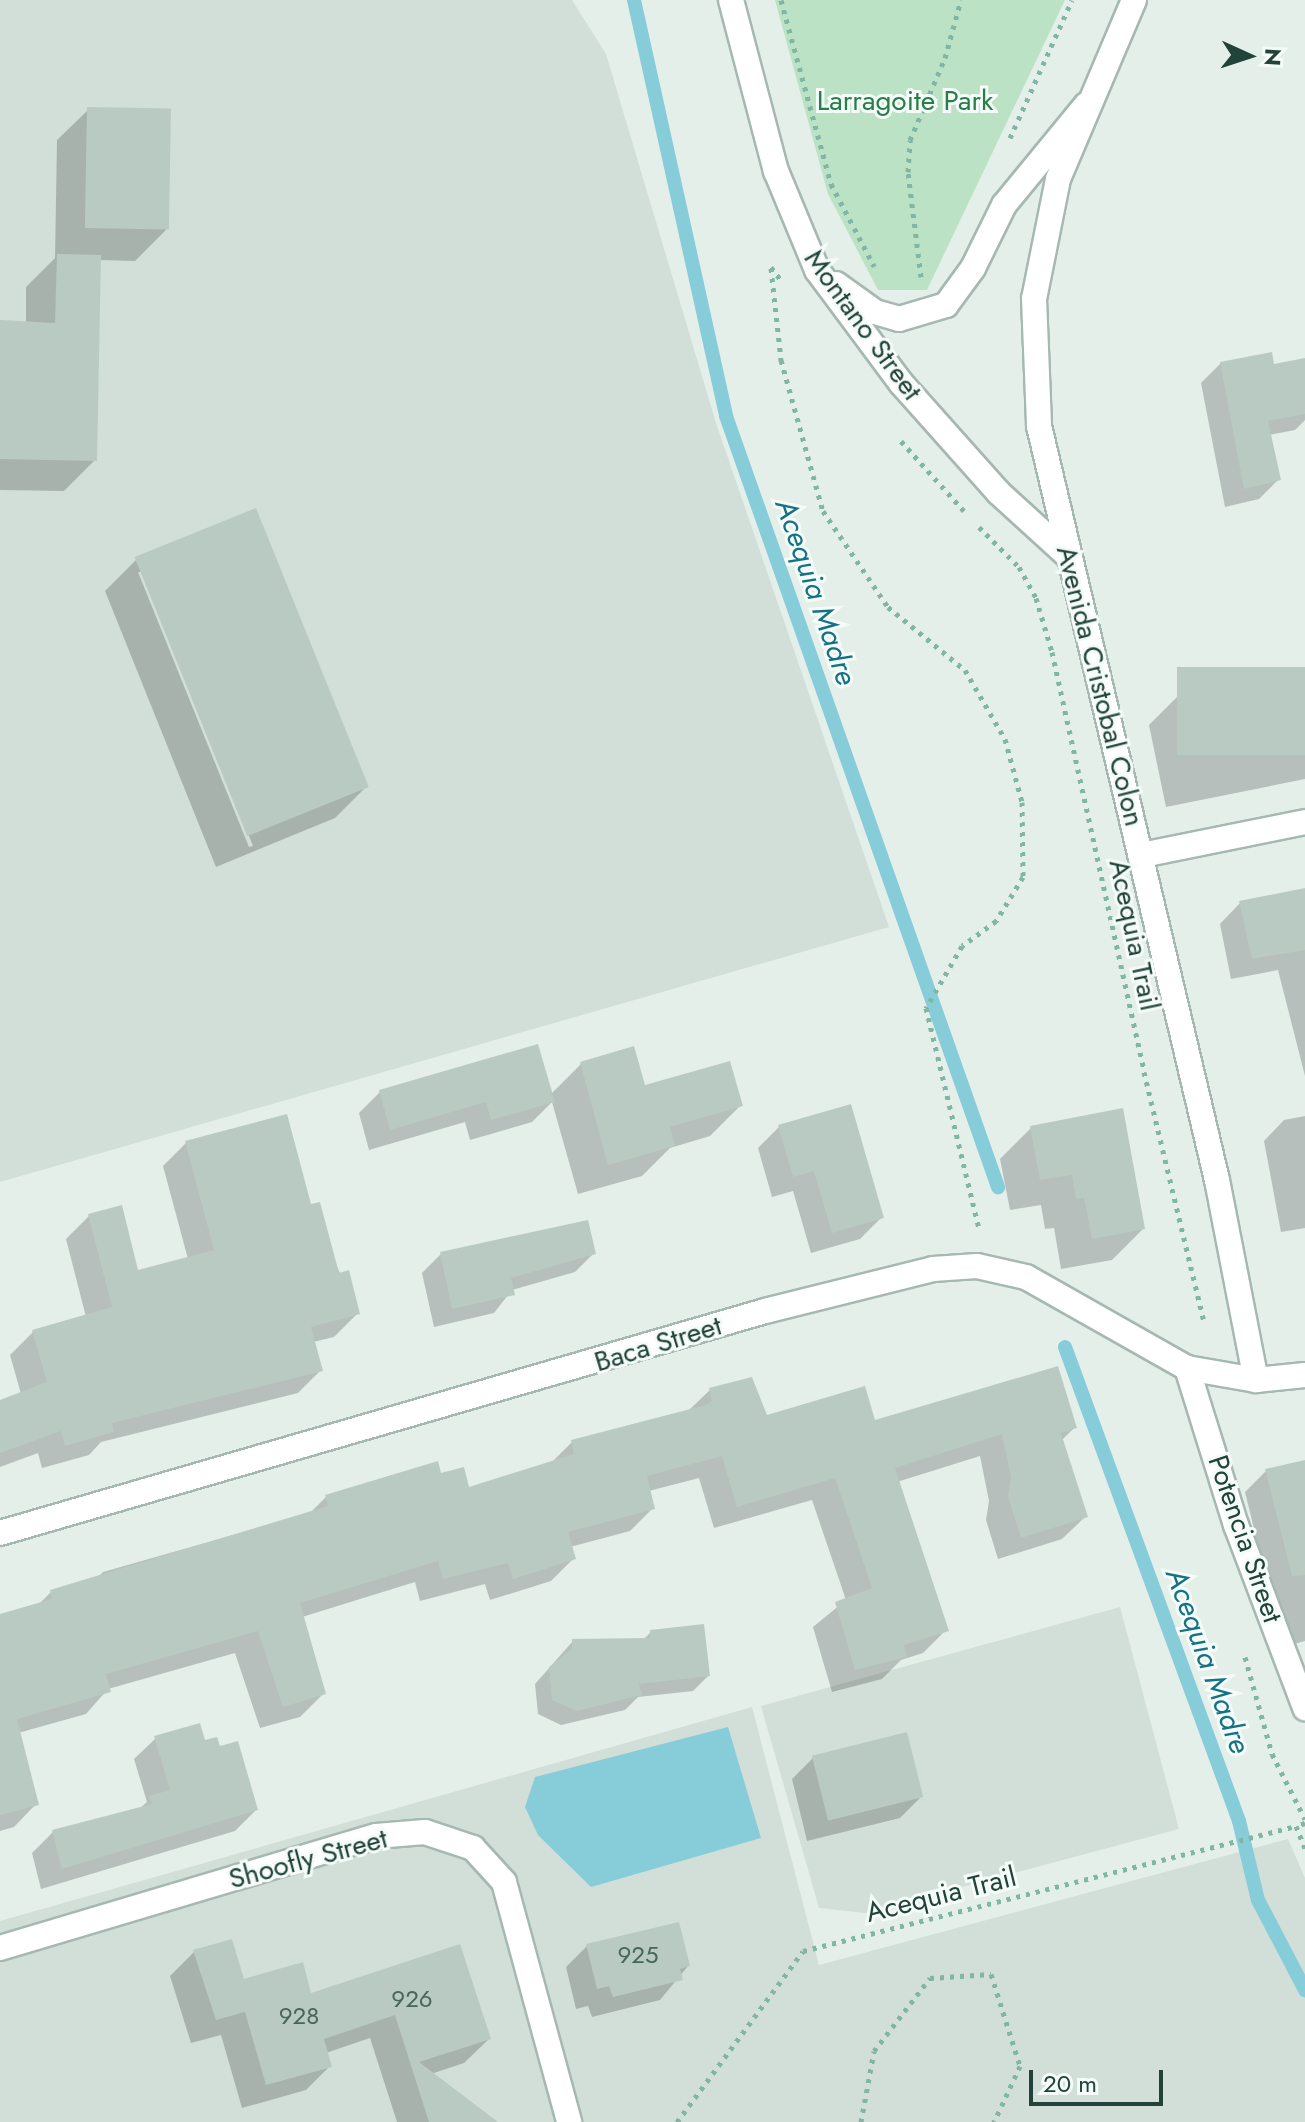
<!DOCTYPE html>
<html>
<head>
<meta charset="utf-8">
<style>
	body { margin:0 }
	#map { position:relative; width:1305px; height:2122px; overflow:hidden; background:#e4efea; font-family:Jost,sans-serif }
	div>[style] { position:absolute }
	.built>* { inset:0; background:#d2dfd9 }
	.green>* { inset:0; background:#bbe2c5 }
	.water>* { inset:0; background:#87ccd9 }
	.shadow>* { inset:0; background:#0003 }
	.stream>* { height:14px; margin:-7px; padding:0 7px; transform-origin:7px; border-radius:7px; background:#87ccd9 }
	.building>* { inset:0; background:#b9cac3; transform-origin:0 0 }
	.path>* { height:5px; margin-top:-2.5px; transform-origin:0; background:repeating-linear-gradient(90deg,#81b5a5 0 4px,transparent 0 10px) }
	.roads { filter:drop-shadow(2px 0 #a6b8b2) drop-shadow(-2px 0 #a6b8b2) drop-shadow(0 2px #a6b8b2) drop-shadow(0 -2px #a6b8b2) }
	.street>* { height:24px; margin:-12px; padding:0 12px; transform-origin:12px; border-radius:12px; background:#fff }
	.secondary>* { height:24px; margin:-12px; padding:0 12px; transform-origin:12px; border-radius:12px; background:#fff }
	span { translate:-50% -50%; white-space:nowrap; text-align:center; line-height:1.15; -webkit-text-stroke:6px #f5fbf8; paint-order:stroke }
	.number-label { font-size:24px; color:#47655c }
	.number-label span { -webkit-text-stroke-width:0 }
	.park-label { font-size:28px; color:#277e48 }
	.street-label { font-size:28px; color:#21433a }
	.water-label { font-size:30px; color:#147285; font-style:italic }
	.north { position:absolute; left:1209px; top:16px; width:80px; height:80px; -webkit-text-stroke:6px #f5fbf8; paint-order:stroke; rotate:93deg; font-size:22px; font-weight:700; line-height:32px; text-align:center; color:#21433a }
	.north::after { content:''; display:block; margin:auto; width:28px; height:36px; background:#21433a; clip-path:polygon(50% 0,100% 100%,50% 72%,0 100%) }
	.scale { position:absolute; left:1029px; top:2070px; width:134px; height:36px; box-sizing:border-box; border:4px solid #21433a; border-top:0; padding-left:10px; font-size:24px; line-height:28px; white-space:nowrap; color:#21433a; -webkit-text-stroke:6px #f5fbf8; paint-order:stroke }
</style>
</head>
<body>
<div id="map">
	<div class="built">
		<i style="clip-path:polygon(0 0,572px 0,606px 54px,716px 423px,889px 927px,0 1182px)"></i>
		<i style="clip-path:polygon(1120px 1607px,1179px 1829px,865px 1913px,819px 1908px,761px 1706px)"></i>
		<i style="clip-path:polygon(752px 1707px,819px 1965px,1288px 1839px,1305px 1878px,1305px 2122px,0 2122px,0 1921px)"></i>
	</div>
	<div class="green">
		<i style="clip-path:polygon(775px 0,1065px 0,927px 290px,878px 290px,828px 194px)"></i>
	</div>
	<div class="water">
		<i style="clip-path:polygon(728px 1727px,761px 1838px,591px 1887px,538px 1835px,525px 1807px,535px 1777px)"></i>
	</div>
	<div class="shadow">
		<i style="clip-path:polygon(88px 110px,166px 230px,135px 261px,99px 260px,95px 460px,64px 491px,0 490px,0 322px,26px 324px,26px 287px,55px 258px,57px 140px)"></i>
		<i style="clip-path:polygon(1221px 363px,1305px 365px,1305px 420px,1295px 430px,1269px 435px,1278px 480px,1259px 499px,1225px 507px,1201px 383px)"></i>
		<i style="clip-path:polygon(evenodd,136px 560px,366px 787px,335px 818px,216px 867px,105px 591px,136px 560px,138px 572px,142px 572px,253px 846px,249px 847px,138px 572px)"></i>
		<i style="clip-path:polygon(1305px 669px,1305px 779px,1166px 807px,1149px 725px,1180px 694px)"></i>
		<i style="clip-path:polygon(1305px 890px,1305px 1076px,1278px 970px,1231px 979px,1220px 924px,1240px 903px)"></i>
		<i style="clip-path:polygon(581px 1064px,644px 1087px,741px 1105px,710px 1136px,670px 1148px,642px 1176px,578px 1194px,552px 1102px,532px 1122px,470px 1140px,465px 1122px,369px 1150px,359px 1113px,380px 1092px,551px 1094px)"></i>
		<i style="clip-path:polygon(1305px 1116px,1305px 1228px,1281px 1232px,1264px 1141px,1284px 1120px)"></i>
		<i style="clip-path:polygon(779px 1127px,882px 1217px,860px 1239px,811px 1253px,793px 1191px,772px 1197px,758px 1148px)"></i>
		<i style="clip-path:polygon(1031px 1128px,1143px 1229px,1112px 1260px,1061px 1269px,1054px 1228px,1045px 1229px,1041px 1205px,1010px 1210px,1000px 1159px)"></i>
		<i style="clip-path:polygon(186px 1143px,310px 1207px,358px 1313px,334px 1337px,313px 1342px,321px 1370px,298px 1393px,101px 1442px,89px 1455px,42px 1468px,38px 1453px,0 1467px,0 1402px,21px 1394px,10px 1355px,33px 1332px,86px 1317px,66px 1239px,89px 1216px,136px 1272px,188px 1259px,163px 1166px)"></i>
		<i style="clip-path:polygon(594px 1253px,575px 1272px,512px 1290px,494px 1313px,434px 1327px,422px 1273px,441px 1254px)"></i>
		<i style="clip-path:polygon(710px 1390px,765px 1418px,1075px 1427px,1061px 1441px,1085px 1517px,1062px 1539px,998px 1559px,986px 1520px,989px 1501px,980px 1456px,897px 1482px,946px 1630px,923px 1653px,901px 1660px,882px 1679px,832px 1692px,813px 1627px,846px 1600px,812px 1500px,714px 1528px,699px 1478px,649px 1491px,653px 1508px,630px 1531px,570px 1547px,574px 1558px,551px 1581px,490px 1600px,485px 1584px,420px 1601px,415px 1582px,302px 1617px,323px 1694px,300px 1717px,260px 1728px,235px 1653px,108px 1689px,86px 1714px,18px 1733px,36px 1804px,14px 1827px,0 1831px,0 1616px,38px 1605px,51px 1592px,96px 1579px,103px 1572px,310px 1513px,326px 1497px,439px 1476px,468px 1489px,551px 1463px,572px 1442px,688px 1411px)"></i>
		<i style="clip-path:polygon(1305px 1463px,1305px 1641px,1283px 1647px,1245px 1492px,1266px 1471px)"></i>
		<i style="clip-path:polygon(651px 1632px,708px 1676px,693px 1691px,638px 1697px,625px 1710px,561px 1725px,538px 1714px,535px 1684px,573px 1641px,643px 1640px)"></i>
		<i style="clip-path:polygon(156px 1738px,204px 1743px,256px 1810px,235px 1831px,41px 1889px,32px 1853px,53px 1832px,139px 1809px,147px 1802px,134px 1759px)"></i>
		<i style="clip-path:polygon(813px 1758px,921px 1797px,900px 1818px,807px 1841px,792px 1779px)"></i>
		<i style="clip-path:polygon(458px 1946px,489px 2039px,464px 2063px,431px 2074px,495px 2122px,397px 2122px,370px 2038px,326px 2053px,330px 2066px,306px 2090px,242px 2108px,221px 2035px,191px 2043px,170px 1976px,194px 1952px,242px 1981px,310px 1995px)"></i>
		<i style="clip-path:polygon(587px 1946px,688px 1966px,660px 2000px,592px 2017px,588px 2006px,576px 2009px,566px 1967px)"></i>
	</div>
	<div class="stream">
		<i style="left:634px;top:0;width:426px;rotate:77.5deg"></i>
		<i style="left:726px;top:416px;width:818px;rotate:70.57deg"></i>
		<i style="left:1065px;top:1347px;width:505px;rotate:69.84deg"></i>
		<i style="left:1239px;top:1821px;width:81px;rotate:76.5deg"></i>
		<i style="left:1258px;top:1900px;width:102px;rotate:62.4deg"></i>
	</div>
	<div class="building">
		<i style="left:87px;top:107px;width:84px;height:121px;rotate:1deg"></i>
		<i style="clip-path:polygon(57px 254px,101px 255px,97px 461px,0 459px,0 320px,55px 323px)"></i>
		<i style="clip-path:polygon(1272px 352px,1274px 364px,1305px 358px,1305px 414px,1268px 421px,1281px 480px,1244px 489px,1220px 362px)"></i>
		<i style="left:256px;top:508px;width:301px;height:131px;rotate:68deg"></i>
		<i style="left:1305px;top:667px;width:88px;height:128px;rotate:90deg"></i>
		<i style="clip-path:polygon(1305px 888px,1305px 950px,1252px 959px,1239px 901px)"></i>
		<i style="clip-path:polygon(538px 1044px,555px 1102px,491px 1120px,486px 1102px,390px 1130px,379px 1090px)"></i>
		<i style="clip-path:polygon(634px 1046px,645px 1085px,730px 1061px,743px 1106px,670px 1127px,675px 1146px,608px 1165px,580px 1062px)"></i>
		<i style="clip-path:polygon(851px 1104px,884px 1218px,832px 1233px,814px 1171px,793px 1177px,778px 1125px)"></i>
		<i style="clip-path:polygon(1123px 1108px,1145px 1229px,1092px 1239px,1084px 1198px,1076px 1199px,1072px 1175px,1040px 1180px,1030px 1126px)"></i>
		<i style="clip-path:polygon(287px 1114px,311px 1204px,320px 1202px,339px 1273px,349px 1270px,360px 1314px,311px 1327px,323px 1371px,112px 1423px,114px 1432px,65px 1446px,61px 1431px,0 1453px,0 1400px,47px 1382px,32px 1330px,112px 1307px,88px 1214px,122px 1205px,138px 1270px,214px 1250px,185px 1141px)"></i>
		<i style="clip-path:polygon(588px 1220px,596px 1254px,511px 1278px,515px 1295px,452px 1309px,440px 1252px)"></i>
		<i style="clip-path:polygon(1058px 1366px,1077px 1428px,1061px 1433px,1088px 1517px,1021px 1538px,1008px 1496px,1011px 1477px,1002px 1434px,895px 1468px,949px 1631px,904px 1645px,907px 1657px,855px 1670px,835px 1602px,872px 1588px,835px 1478px,737px 1507px,722px 1456px,647px 1476px,655px 1509px,568px 1532px,576px 1559px,513px 1579px,508px 1563px,443px 1579px,438px 1561px,300px 1603px,326px 1694px,283px 1707px,258px 1631px,106px 1674px,111px 1692px,17px 1719px,39px 1805px,0 1815px,0 1614px,52px 1599px,50px 1590px,328px 1506px,325px 1495px,438px 1461px,441px 1473px,464px 1467px,469px 1487px,574px 1454px,571px 1440px,706px 1405px,712px 1401px,709px 1388px,752px 1377px,767px 1415px,865px 1386px,875px 1420px)"></i>
		<i style="clip-path:polygon(1305px 1460px,1305px 1575px,1292px 1576px,1265px 1469px)"></i>
		<i style="clip-path:polygon(704px 1624px,710px 1676px,639px 1684px,642px 1695px,577px 1711px,552px 1700px,549px 1667px,572px 1649px,572px 1639px,650px 1638px,650px 1630px)"></i>
		<i style="clip-path:polygon(200px 1723px,205px 1740px,217px 1737px,220px 1746px,238px 1741px,258px 1810px,62px 1869px,52px 1830px,152px 1804px,149px 1796px,170px 1790px,154px 1736px)"></i>
		<i style="left:907px;top:1732px;width:67px;height:98px;rotate:76deg"></i>
		<i style="clip-path:polygon(679px 1922px,690px 1966px,680px 1969px,683px 1980px,613px 1997px,609px 1986px,597px 1989px,586px 1944px)"></i>
		<i style="clip-path:polygon(232px 1939px,244px 1979px,303px 1962px,311px 1993px,460px 1944px,491px 2039px,419px 2062px,498px 2122px,429px 2122px,395px 2015px,324px 2039px,332px 2067px,266px 2085px,245px 2012px,216px 2020px,193px 1950px)"></i>
	</div>
	<div class="path">
		<i style="left:781px;top:0;width:191px;rotate:74.8deg"></i>
		<i style="left:831px;top:184px;width:93px;rotate:62.3deg"></i>
		<i style="left:1010px;top:138px;width:151px;rotate:-65.8deg"></i>
		<i style="left:771px;top:267px;width:15px;rotate:53deg"></i>
		<i style="left:771px;top:268px;width:93px;rotate:83.8deg"></i>
		<i style="left:781px;top:360px;width:157px;rotate:74.5deg"></i>
		<i style="left:823px;top:511px;width:116px;rotate:55.9deg"></i>
		<i style="left:888px;top:607px;width:99px;rotate:39.3deg"></i>
		<i style="left:965px;top:670px;width:80px;rotate:59.9deg"></i>
		<i style="left:1005px;top:739px;width:65px;rotate:74.9deg"></i>
		<i style="left:1022px;top:802px;width:75px;rotate:89.2deg"></i>
		<i style="left:1023px;top:877px;width:52px;rotate:121.5deg"></i>
		<i style="left:996px;top:921px;width:42px;rotate:143.7deg"></i>
		<i style="left:962px;top:946px;width:72px;rotate:120.1deg"></i>
		<i style="left:926px;top:1008px;width:226px;rotate:76.5deg"></i>
		<i style="left:921px;top:277px;width:106px;rotate:-97.1deg"></i>
		<i style="left:908px;top:172px;width:32px;rotate:-86deg"></i>
		<i style="left:910px;top:140px;width:89px;rotate:-66.9deg"></i>
		<i style="left:945px;top:58px;width:60px;rotate:-74.6deg"></i>
		<i style="left:901px;top:441px;width:94px;rotate:48deg"></i>
		<i style="left:979px;top:527px;width:57px;rotate:45deg"></i>
		<i style="left:1019px;top:567px;width:35px;rotate:61deg"></i>
		<i style="left:1036px;top:598px;width:56px;rotate:73.5deg"></i>
		<i style="left:1052px;top:652px;width:430px;rotate:77.6deg"></i>
		<i style="left:1144px;top:1072px;width:256px;rotate:76.5deg"></i>
		<i style="left:1245px;top:1657px;width:101px;rotate:74.4deg"></i>
		<i style="left:1272px;top:1754px;width:73px;rotate:63.1deg"></i>
		<i style="left:1305px;top:1823px;width:9px;rotate:162deg"></i>
		<i style="left:1296px;top:1826px;width:24px;rotate:68deg"></i>
		<i style="left:677px;top:2122px;width:212px;rotate:-53.6deg"></i>
		<i style="left:803px;top:1951px;width:509px;rotate:-14.23deg"></i>
		<i style="left:861px;top:2122px;width:72px;rotate:-79.6deg"></i>
		<i style="left:874px;top:2051px;width:92px;rotate:-52.5deg"></i>
		<i style="left:930px;top:1978px;width:61px;rotate:-3.8deg"></i>
		<i style="left:991px;top:1974px;width:96px;rotate:72.5deg"></i>
		<i style="left:1020px;top:2066px;width:62px;rotate:114.9deg"></i>
	</div>
	<div class="roads">
		<div class="street">
			<i style="left:731px;top:0;width:177px;rotate:75.3deg"></i>
			<i style="left:776px;top:171px;width:107px;rotate:67.5deg"></i>
			<i style="left:817px;top:270px;width:141px;rotate:53.4deg"></i>
			<i style="left:901px;top:383px;width:147px;rotate:48.3deg"></i>
			<i style="left:999px;top:493px;width:91px;rotate:42.3deg"></i>
			<i style="left:836px;top:284px;width:48px;rotate:35.7deg"></i>
			<i style="left:875px;top:312px;width:25px;rotate:16deg"></i>
			<i style="left:899px;top:319px;width:49px;rotate:-16.6deg"></i>
			<i style="left:946px;top:305px;width:46px;rotate:-53.9deg"></i>
			<i style="left:973px;top:268px;width:70px;rotate:-63.8deg"></i>
			<i style="left:1004px;top:205px;width:129px;rotate:-50.6deg"></i>
			<i style="left:1142px;top:855px;width:166px;rotate:-11.4deg"></i>
			<i style="left:1187px;top:1368px;width:164px;rotate:72.7deg"></i>
			<i style="left:1236px;top:1525px;width:196px;rotate:69.3deg"></i>
			<i style="left:0;top:1948px;width:392px;rotate:-16.6deg"></i>
			<i style="left:376px;top:1836px;width:49px;rotate:-4.7deg"></i>
			<i style="left:425px;top:1832px;width:51px;rotate:18.4deg"></i>
			<i style="left:473px;top:1848px;width:46px;rotate:47.6deg"></i>
			<i style="left:504px;top:1882px;width:249px;rotate:74.8deg"></i>
		</div>
		<div class="secondary">
			<i style="left:1134px;top:0;width:194px;rotate:113deg"></i>
			<i style="left:1058px;top:179px;width:122px;rotate:101.3deg"></i>
			<i style="left:1034px;top:299px;width:127px;rotate:87.7deg"></i>
			<i style="left:1039px;top:426px;width:775px;rotate:76.72deg"></i>
			<i style="left:1217px;top:1180px;width:204px;rotate:79deg"></i>
			<i style="left:0;top:1533px;width:797px;rotate:-16.18deg"></i>
			<i style="left:765px;top:1311px;width:173px;rotate:-14deg"></i>
			<i style="left:933px;top:1269px;width:44px;rotate:-3.9deg"></i>
			<i style="left:977px;top:1266px;width:50px;rotate:12.7deg"></i>
			<i style="left:1026px;top:1277px;width:185px;rotate:29.5deg"></i>
			<i style="left:1187px;top:1368px;width:70px;rotate:9.9deg"></i>
			<i style="left:1256px;top:1380px;width:49px;rotate:-5.8deg"></i>
		</div>
	</div>
	<div class="number-label">
		<span style="left:638px;top:1955px">925</span>
		<span style="left:412px;top:1999px">926</span>
		<span style="left:299px;top:2016px">928</span>
	</div>
	<div class="park-label">
		<span style="left:905px;top:101px">Larragoite Park</span>
	</div>
	<div class="street-label">
		<span style="left:863px;top:325px;rotate:54deg">Montano Street</span>
		<span style="left:1100px;top:686px;rotate:76deg">Avenida Cristobal Colon</span>
		<span style="left:1134px;top:935px;rotate:78deg">Acequia Trail</span>
		<span style="left:658px;top:1344px;rotate:-17deg">Baca Street</span>
		<span style="left:1245px;top:1539px;rotate:71deg">Potencia Street</span>
		<span style="left:308px;top:1859px;rotate:-15deg">Shoofly Street</span>
		<span style="left:941px;top:1895px;rotate:-14deg">Acequia Trail</span>
	</div>
	<div class="water-label">
		<span style="left:816px;top:592px;rotate:71deg">Acequia Madre</span>
		<span style="left:1208px;top:1661px;rotate:70deg">Acequia Madre</span>
	</div>
	<div class="north">N</div>
	<div class="scale">20 m</div>
</div>
</body>
</html>
